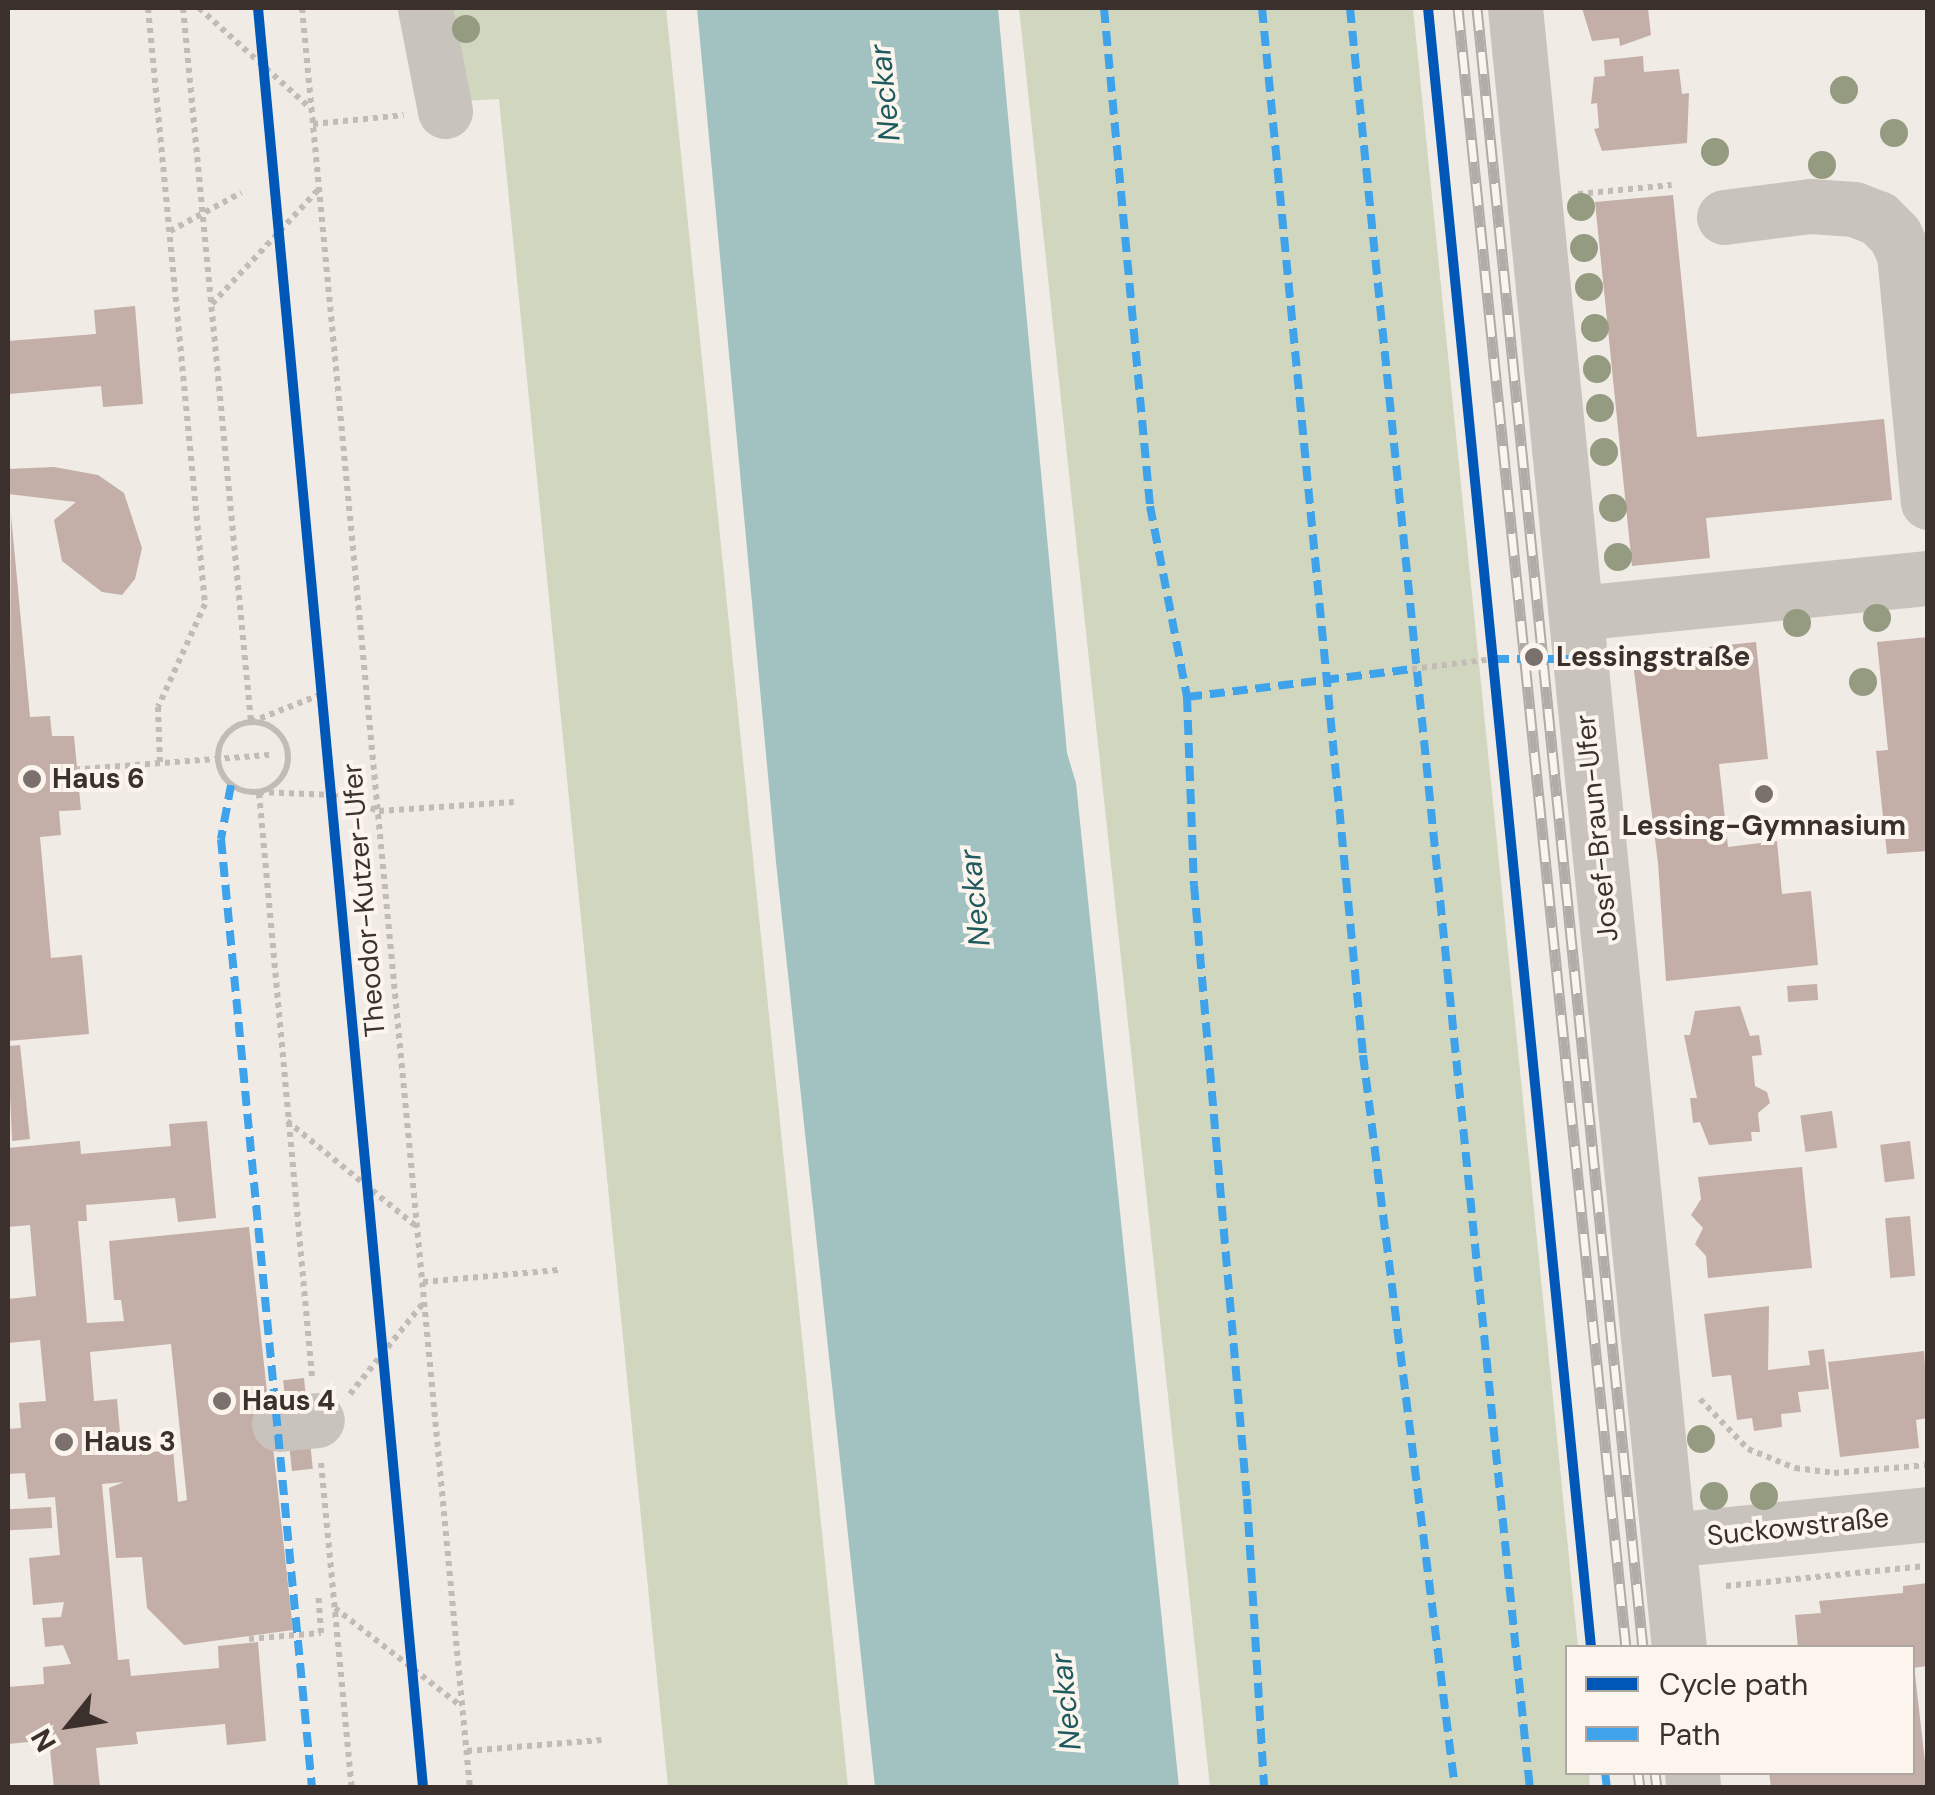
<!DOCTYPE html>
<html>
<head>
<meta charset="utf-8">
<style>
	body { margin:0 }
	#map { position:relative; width:1935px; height:1795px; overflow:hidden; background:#f0ebe5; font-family:"DM Sans",sans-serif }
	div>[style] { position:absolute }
	.green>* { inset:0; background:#d1d6bf }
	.water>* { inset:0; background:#a1c2c1 }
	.building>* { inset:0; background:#c3afa7; transform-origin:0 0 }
	.path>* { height:6px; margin-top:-3px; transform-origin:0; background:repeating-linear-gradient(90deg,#c2bbb6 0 5px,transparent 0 10px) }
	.path>.ring { margin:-3px; padding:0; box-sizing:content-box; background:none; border:6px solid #c2bbb6; border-radius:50% }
	.minor>* { height:55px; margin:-27.5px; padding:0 27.5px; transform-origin:27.5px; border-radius:27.5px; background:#c9c3be }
	.rail>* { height:11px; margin-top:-5.5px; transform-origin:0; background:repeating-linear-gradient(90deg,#fbf5ee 0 22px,#b1aca8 0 44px); box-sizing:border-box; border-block:2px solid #b1aca8 }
	.quiet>* { height:8px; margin-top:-4px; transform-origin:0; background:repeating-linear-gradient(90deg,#3fa3eb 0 15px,transparent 0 23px) }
	.cycleway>* { height:10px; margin:-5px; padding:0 5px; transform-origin:5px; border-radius:5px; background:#0057b8 }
	.trees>* { width:28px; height:28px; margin:-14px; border-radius:50%; background:#959b80 }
	.dots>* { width:28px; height:28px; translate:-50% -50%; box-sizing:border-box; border:5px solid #fbf5ee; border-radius:50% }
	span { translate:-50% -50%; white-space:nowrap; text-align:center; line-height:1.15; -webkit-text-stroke:8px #fbf5ee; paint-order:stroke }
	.poi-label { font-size:28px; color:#3b302b; font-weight:700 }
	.left { translate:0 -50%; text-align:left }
	.street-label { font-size:28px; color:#3b302b }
	.water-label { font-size:30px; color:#1f5a5e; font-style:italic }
	.frame { position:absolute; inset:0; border:10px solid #3b302b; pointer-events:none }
	.legend { position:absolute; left:1565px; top:1645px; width:350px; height:130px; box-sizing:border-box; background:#fbf5ee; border:2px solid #aea6a0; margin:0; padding:12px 18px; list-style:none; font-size:30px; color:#3b302b }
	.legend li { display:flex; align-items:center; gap:20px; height:50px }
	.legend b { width:50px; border:2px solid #aea6a0 }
	.north { position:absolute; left:20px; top:1675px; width:100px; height:100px; -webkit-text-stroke:8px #fbf5ee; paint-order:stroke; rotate:240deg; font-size:28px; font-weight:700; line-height:40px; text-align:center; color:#3b302b }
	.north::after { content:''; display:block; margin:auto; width:35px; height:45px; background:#3b302b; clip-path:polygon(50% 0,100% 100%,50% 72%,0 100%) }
</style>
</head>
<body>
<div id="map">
	<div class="green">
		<i style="clip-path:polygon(444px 8px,666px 8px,848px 1787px,668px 1787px,499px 99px,462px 101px)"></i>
		<i style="clip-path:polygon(1019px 8px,1413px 8px,1578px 1647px,1568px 1648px,1568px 1772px,1589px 1773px,1590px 1787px,1210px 1787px)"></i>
	</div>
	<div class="water">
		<i style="clip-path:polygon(697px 8px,998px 8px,1067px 753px,1076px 783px,1179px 1787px,875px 1787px,776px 862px)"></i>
	</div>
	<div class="building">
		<i style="clip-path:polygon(1582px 8px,1648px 8px,1651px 35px,1620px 46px,1619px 38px,1592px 41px)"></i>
		<i style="clip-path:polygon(1643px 56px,1644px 72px,1679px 69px,1682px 94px,1689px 93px,1687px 143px,1602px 151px,1594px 129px,1599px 128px,1597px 103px,1591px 104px,1594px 77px,1605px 76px,1604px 60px)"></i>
		<i style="clip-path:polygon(1673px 195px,1697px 437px,1884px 419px,1892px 500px,1706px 518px,1710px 558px,1632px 566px,1595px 202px)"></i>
		<i style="clip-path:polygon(135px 306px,143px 404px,103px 407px,101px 386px,9px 394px,8px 410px,8px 341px,96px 334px,94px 310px)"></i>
		<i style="clip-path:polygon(54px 467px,98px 475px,124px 493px,142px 548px,135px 579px,122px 595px,102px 592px,62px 561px,54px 520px,76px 502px,8px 494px,8px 469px)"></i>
		<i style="clip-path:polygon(11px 515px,30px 717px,50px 716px,52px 736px,74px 736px,81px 810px,59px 811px,61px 835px,40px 837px,51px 958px,82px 955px,89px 1034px,8px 1041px)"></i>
		<i style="clip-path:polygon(1928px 637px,1928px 851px,1887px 854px,1876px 751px,1888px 750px,1877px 642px)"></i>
		<i style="clip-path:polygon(1756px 642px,1768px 759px,1719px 764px,1728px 847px,1777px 841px,1782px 894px,1811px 891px,1818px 965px,1666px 981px,1658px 863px,1632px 655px)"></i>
		<i style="left:1817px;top:984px;width:16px;height:30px;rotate:86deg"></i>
		<i style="clip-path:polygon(1740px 1006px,1750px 1036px,1759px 1035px,1762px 1055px,1752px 1056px,1755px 1086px,1767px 1092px,1770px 1103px,1758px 1113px,1760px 1132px,1751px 1132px,1752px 1141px,1709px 1145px,1700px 1122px,1693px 1123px,1690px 1098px,1697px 1098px,1684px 1035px,1690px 1035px,1695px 1011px)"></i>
		<i style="clip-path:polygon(20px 1045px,30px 1139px,12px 1141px,8px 1046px)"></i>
		<i style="left:1832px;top:1111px;width:37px;height:32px;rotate:82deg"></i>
		<i style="clip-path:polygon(evenodd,207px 1121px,216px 1218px,178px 1222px,175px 1198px,86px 1205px,87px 1221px,78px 1221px,87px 1323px,124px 1321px,121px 1300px,114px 1300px,109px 1241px,249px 1227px,293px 1630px,184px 1645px,147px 1608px,142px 1557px,116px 1558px,109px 1488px,124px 1482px,102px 1484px,118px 1660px,129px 1659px,131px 1676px,219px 1668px,218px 1646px,258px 1642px,266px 1741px,227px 1745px,225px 1724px,136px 1732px,138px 1744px,96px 1748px,100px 1788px,54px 1788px,49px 1740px,8px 1744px,8px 1687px,44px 1684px,43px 1667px,71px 1664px,63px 1645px,45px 1647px,42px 1618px,61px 1617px,64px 1602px,33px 1605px,29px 1558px,60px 1555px,55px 1497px,28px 1499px,25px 1473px,8px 1474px,8px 1429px,21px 1428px,19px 1403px,46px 1401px,40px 1340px,8px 1343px,8px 1299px,36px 1296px,30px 1225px,8px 1227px,8px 1148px,80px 1141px,81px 1154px,171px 1146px,169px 1124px,207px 1121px,171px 1344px,187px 1500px,178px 1502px,173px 1450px,122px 1455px,117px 1399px,94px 1401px,90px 1352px,171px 1344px)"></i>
		<i style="left:1910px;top:1141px;width:38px;height:30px;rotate:83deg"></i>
		<i style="clip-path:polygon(1802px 1167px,1812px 1268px,1708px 1278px,1706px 1256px,1695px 1244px,1703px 1228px,1691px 1215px,1701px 1199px,1698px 1177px)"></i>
		<i style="left:1910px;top:1216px;width:60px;height:25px;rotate:85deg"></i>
		<i style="clip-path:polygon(1769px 1306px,1768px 1370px,1810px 1365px,1808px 1351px,1824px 1349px,1829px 1389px,1798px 1392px,1801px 1412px,1781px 1414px,1782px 1427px,1754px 1431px,1752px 1418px,1737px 1420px,1731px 1375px,1712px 1377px,1704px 1314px)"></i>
		<i style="clip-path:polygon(1924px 1351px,1928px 1418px,1916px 1420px,1919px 1448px,1840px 1457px,1828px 1362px)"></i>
		<i style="left:304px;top:1378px;width:27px;height:21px;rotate:84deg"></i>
		<i style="left:310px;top:1442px;width:27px;height:21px;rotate:84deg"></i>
		<i style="left:51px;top:1507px;width:21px;height:43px;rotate:87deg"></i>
		<i style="clip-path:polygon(1928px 1583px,1928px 1666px,1912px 1668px,1912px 1648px,1798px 1648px,1795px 1615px,1821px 1613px,1819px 1601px,1903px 1593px,1903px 1586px)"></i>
		<i style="clip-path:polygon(1915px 1674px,1928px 1788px,1771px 1788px,1769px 1772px,1912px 1772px)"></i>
	</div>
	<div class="path">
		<i style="left:148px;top:8px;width:599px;rotate:84.54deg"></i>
		<i style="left:205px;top:604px;width:113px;rotate:114.5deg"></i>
		<i style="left:158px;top:707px;width:57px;rotate:88deg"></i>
		<i style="left:183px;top:8px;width:717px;rotate:84.56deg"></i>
		<i style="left:251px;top:722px;width:76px;rotate:-21.5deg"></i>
		<i style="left:199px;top:8px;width:151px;rotate:42deg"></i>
		<i style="left:302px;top:8px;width:1788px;rotate:84.61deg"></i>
		<i style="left:313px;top:124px;width:91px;rotate:-5.6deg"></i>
		<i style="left:1578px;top:194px;width:94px;rotate:-5.5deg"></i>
		<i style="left:170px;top:231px;width:81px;rotate:-28.2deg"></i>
		<i style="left:212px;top:304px;width:157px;rotate:-47.1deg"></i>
		<i style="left:1412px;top:669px;width:83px;rotate:-7deg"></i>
		<i class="ring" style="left:218px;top:722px;width:64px;height:64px"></i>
		<i style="left:55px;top:771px;width:215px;rotate:-4.3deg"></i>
		<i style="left:287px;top:1121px;width:168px;rotate:39.2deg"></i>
		<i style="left:423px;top:1282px;width:136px;rotate:-5.1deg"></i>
		<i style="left:312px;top:1376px;width:586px;rotate:-95.19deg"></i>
		<i style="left:259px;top:792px;width:74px;rotate:2.3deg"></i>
		<i style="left:333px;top:795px;width:49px;rotate:19.2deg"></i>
		<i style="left:379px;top:811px;width:135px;rotate:-3.8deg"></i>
		<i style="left:350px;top:1394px;width:118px;rotate:-51.2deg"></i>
		<i style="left:1700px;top:1399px;width:69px;rotate:46.2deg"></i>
		<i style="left:1748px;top:1449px;width:51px;rotate:22deg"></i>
		<i style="left:1795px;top:1468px;width:39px;rotate:7deg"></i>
		<i style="left:1834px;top:1473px;width:94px;rotate:-4.9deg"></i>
		<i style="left:321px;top:1463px;width:326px;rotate:84.6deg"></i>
		<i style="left:1726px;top:1586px;width:203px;rotate:-5.7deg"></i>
		<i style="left:335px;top:1608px;width:160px;rotate:37.9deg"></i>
		<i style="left:249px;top:1639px;width:72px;rotate:-4.8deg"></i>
		<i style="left:321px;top:1633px;width:39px;rotate:-94deg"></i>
		<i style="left:467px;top:1751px;width:135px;rotate:-4.7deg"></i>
	</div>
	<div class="minor">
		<i style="left:425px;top:8px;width:105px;rotate:79deg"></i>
		<i style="left:1515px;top:8px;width:1648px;rotate:84.29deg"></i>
		<i style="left:1724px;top:217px;width:87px;rotate:-7.3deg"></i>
		<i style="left:1810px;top:206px;width:44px;rotate:3.9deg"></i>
		<i style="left:1854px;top:209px;width:26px;rotate:21deg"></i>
		<i style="left:1878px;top:218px;width:24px;rotate:45deg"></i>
		<i style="left:1895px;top:235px;width:21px;rotate:65deg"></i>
		<i style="left:1904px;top:254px;width:249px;rotate:84.5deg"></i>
		<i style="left:1577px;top:613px;width:353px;rotate:-5.7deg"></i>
		<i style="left:279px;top:1424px;width:38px;rotate:-6deg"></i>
		<i style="left:1669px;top:1540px;width:260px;rotate:-5.7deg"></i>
		<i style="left:1692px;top:1772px;width:16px;rotate:86deg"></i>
	</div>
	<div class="rail">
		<i style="left:1458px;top:8px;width:1649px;rotate:84.15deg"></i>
		<i style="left:1477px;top:8px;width:1648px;rotate:84.22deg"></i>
		<i style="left:1638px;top:1772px;width:16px;rotate:83deg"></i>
		<i style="left:1655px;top:1772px;width:16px;rotate:83deg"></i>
	</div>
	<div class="quiet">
		<i style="left:1104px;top:8px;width:500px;rotate:84.72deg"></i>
		<i style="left:1150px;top:506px;width:195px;rotate:79deg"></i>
		<i style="left:1187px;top:697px;width:188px;rotate:87.9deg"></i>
		<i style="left:1194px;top:885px;width:616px;rotate:85.07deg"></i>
		<i style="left:1247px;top:1499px;width:289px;rotate:86.6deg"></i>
		<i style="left:1262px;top:8px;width:1052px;rotate:84.49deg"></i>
		<i style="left:1363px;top:1055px;width:739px;rotate:82.85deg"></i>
		<i style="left:1350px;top:8px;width:1789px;rotate:84.23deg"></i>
		<i style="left:1494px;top:659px;width:87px"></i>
		<i style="left:1187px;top:697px;width:227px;rotate:-7.1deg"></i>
		<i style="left:231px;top:785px;width:55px;rotate:100.5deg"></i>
		<i style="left:221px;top:839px;width:953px;rotate:84.52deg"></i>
		<i style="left:1605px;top:1772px;width:16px;rotate:83deg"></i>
	</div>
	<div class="cycleway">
		<i style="left:258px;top:8px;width:1788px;rotate:84.7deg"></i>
		<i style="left:1428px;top:8px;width:1648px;rotate:84.32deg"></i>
	</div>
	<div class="trees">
		<i style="left:466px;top:29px"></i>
		<i style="left:1844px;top:90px"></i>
		<i style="left:1894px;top:133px"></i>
		<i style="left:1715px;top:152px"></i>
		<i style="left:1822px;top:165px"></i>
		<i style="left:1581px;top:207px"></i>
		<i style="left:1584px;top:248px"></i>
		<i style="left:1589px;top:287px"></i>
		<i style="left:1595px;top:328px"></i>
		<i style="left:1597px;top:369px"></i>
		<i style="left:1600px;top:408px"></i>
		<i style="left:1604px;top:452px"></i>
		<i style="left:1613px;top:508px"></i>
		<i style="left:1618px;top:557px"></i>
		<i style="left:1877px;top:618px"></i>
		<i style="left:1797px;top:623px"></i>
		<i style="left:1863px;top:682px"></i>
		<i style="left:1701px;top:1439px"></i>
		<i style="left:1714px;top:1496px"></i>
		<i style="left:1764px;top:1496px"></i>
	</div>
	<div class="dots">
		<i style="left:1534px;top:657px;background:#7a716c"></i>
		<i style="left:32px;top:779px;background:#7a716c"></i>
		<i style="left:1764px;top:794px;background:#7a716c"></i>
		<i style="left:222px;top:1401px;background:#7a716c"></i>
		<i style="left:64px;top:1442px;background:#7a716c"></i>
	</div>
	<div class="poi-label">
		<span class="left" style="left:1556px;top:657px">Lessingstraße</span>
		<span class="left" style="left:52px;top:779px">Haus 6</span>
		<span style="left:1764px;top:826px">Lessing-Gymnasium</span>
		<span class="left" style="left:242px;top:1401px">Haus 4</span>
		<span class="left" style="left:84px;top:1442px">Haus 3</span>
	</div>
	<div class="street-label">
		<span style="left:1597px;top:828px;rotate:-96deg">Josef-Braun-Ufer</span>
		<span style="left:364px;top:900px;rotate:-95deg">Theodor-Kutzer-Ufer</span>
		<span style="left:1798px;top:1527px;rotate:-6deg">Suckowstraße</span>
	</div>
	<div class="water-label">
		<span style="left:885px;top:93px;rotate:-96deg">Neckar</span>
		<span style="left:975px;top:898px;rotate:-96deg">Neckar</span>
		<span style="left:1066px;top:1702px;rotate:-96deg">Neckar</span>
	</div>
	<div class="frame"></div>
	<ul class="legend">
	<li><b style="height:12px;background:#0057b8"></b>Cycle path</li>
	<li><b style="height:12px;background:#3fa3eb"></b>Path</li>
	</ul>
	<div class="north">N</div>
</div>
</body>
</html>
